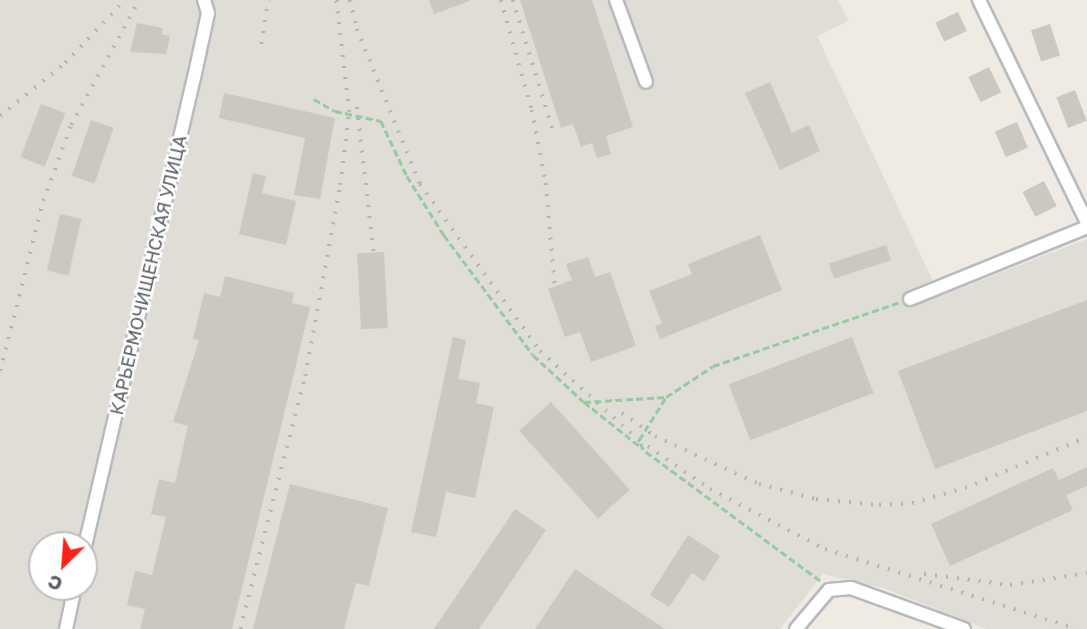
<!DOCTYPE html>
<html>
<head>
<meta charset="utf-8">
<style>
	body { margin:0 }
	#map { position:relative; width:1087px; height:629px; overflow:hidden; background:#efebe2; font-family:"Golos Text",sans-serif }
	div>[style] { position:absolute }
	.industrial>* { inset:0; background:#dfddd6 }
	.building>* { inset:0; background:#ccc8c1; transform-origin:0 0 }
	.path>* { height:2.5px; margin-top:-1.25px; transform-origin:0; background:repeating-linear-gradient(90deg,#94cba0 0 7px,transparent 0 10.5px) }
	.roads { filter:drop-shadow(2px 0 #b7bbc0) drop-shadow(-2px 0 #b7bbc0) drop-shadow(0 2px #b7bbc0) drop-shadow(0 -2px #b7bbc0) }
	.minor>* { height:12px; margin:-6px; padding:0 6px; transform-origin:6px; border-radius:6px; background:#fff }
	.rail>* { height:3.5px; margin-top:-1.75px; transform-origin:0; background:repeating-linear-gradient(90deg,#b4b5b5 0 2px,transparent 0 11px) }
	span { translate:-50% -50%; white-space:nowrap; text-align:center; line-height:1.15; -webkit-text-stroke:5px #fff; paint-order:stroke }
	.street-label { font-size:18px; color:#5a5f64 }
	.north { position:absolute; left:28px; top:531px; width:70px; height:70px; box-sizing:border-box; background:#fff; border:2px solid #bdbfc1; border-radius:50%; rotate:205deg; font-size:19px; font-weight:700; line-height:28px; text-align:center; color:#5a5f64 }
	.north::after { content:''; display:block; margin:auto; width:24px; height:32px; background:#fc201b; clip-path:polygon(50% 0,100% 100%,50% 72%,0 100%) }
</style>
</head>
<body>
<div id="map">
	<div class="industrial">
		<i style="clip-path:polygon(evenodd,0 0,838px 0,849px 21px,817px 36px,940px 296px,1087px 239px,1087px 629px,986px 629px,883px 588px,823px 574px,780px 629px,0 629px,0 0,42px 545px,84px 545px,84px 587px,42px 587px,42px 545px)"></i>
	</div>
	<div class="building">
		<i style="clip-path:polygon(429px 0,469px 0,470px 1px,434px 14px)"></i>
		<i style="clip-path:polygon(520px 0,592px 0,633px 127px,606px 136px,611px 154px,597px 158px,592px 143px,581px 147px,573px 124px,561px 128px)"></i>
		<i style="left:958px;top:12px;width:21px;height:25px;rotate:65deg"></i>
		<i style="clip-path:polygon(137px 23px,163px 28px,162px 34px,170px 36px,166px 54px,130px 52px)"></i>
		<i style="left:1050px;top:24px;width:33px;height:20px;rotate:72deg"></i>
		<i style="left:989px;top:67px;width:28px;height:23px;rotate:64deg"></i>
		<i style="clip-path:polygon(770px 82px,792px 133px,809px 125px,820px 151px,780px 170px,745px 93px)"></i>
		<i style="left:1075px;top:90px;width:33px;height:20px;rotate:69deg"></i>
		<i style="clip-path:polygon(224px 93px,335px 118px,320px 199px,294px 195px,305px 138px,219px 118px)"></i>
		<i style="left:41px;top:104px;width:26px;height:57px;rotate:21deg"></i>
		<i style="left:91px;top:120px;width:24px;height:59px;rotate:19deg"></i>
		<i style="left:1017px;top:122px;width:28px;height:24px;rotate:67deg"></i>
		<i style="clip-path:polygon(253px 173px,266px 176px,262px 193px,296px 201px,286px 245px,239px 234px)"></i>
		<i style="left:1044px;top:181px;width:28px;height:24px;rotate:63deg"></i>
		<i style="left:60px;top:214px;width:22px;height:58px;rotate:13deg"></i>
		<i style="clip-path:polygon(760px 235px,782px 290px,660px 339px,655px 326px,662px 323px,649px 291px,692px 274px,688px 264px)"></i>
		<i style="left:886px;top:245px;width:16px;height:60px;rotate:72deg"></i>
		<i style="left:384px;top:252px;width:76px;height:27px;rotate:87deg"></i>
		<i style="clip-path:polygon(588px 257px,595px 277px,610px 272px,636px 346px,591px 362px,580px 332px,565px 337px,548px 289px,572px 280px,566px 264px)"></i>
		<i style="clip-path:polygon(225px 276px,294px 293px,292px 303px,310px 307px,232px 629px,140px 629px,145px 609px,127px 605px,135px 571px,152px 575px,166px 517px,151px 514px,159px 479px,175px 483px,188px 426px,173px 422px,199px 340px,193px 339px,204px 293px,220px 297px)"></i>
		<i style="clip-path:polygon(1087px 300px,1087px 411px,935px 469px,898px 371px)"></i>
		<i style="clip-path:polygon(453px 337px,466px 340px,458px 379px,480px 383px,476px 403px,494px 407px,475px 498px,446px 492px,436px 537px,411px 532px)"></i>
		<i style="left:852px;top:337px;width:60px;height:132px;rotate:69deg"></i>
		<i style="left:551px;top:402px;width:118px;height:43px;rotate:48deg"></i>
		<i style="clip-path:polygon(1087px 467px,1087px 486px,1066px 495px,1073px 510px,950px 566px,931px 524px,1053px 468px,1059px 480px)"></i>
		<i style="clip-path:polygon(290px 484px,388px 508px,369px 586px,356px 583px,344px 629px,253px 629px)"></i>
		<i style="clip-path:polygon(515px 509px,546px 530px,479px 629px,434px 629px)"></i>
		<i style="clip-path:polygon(688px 535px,720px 556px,704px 581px,692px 573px,669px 607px,650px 595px)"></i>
		<i style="clip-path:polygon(575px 569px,665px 629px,535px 629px)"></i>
	</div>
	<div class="path">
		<i style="left:314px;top:99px;width:24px;rotate:30deg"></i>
		<i style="left:335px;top:111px;width:47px;rotate:12.3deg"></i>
		<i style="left:381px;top:121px;width:61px;rotate:64.7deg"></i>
		<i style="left:407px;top:176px;width:70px;rotate:57.9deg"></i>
		<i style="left:444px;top:235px;width:149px;rotate:53.4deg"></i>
		<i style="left:533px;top:355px;width:69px;rotate:42.7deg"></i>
		<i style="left:584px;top:402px;width:82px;rotate:-3.5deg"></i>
		<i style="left:584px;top:402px;width:74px;rotate:38.4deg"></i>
		<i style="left:820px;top:581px;width:220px;rotate:-143.5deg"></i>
		<i style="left:643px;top:450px;width:11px;rotate:-112deg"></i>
		<i style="left:639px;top:440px;width:51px;rotate:-57.9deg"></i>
		<i style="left:666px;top:397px;width:56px;rotate:-33.4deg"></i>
		<i style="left:713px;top:366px;width:198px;rotate:-18.9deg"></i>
	</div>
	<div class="roads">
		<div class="minor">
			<i style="left:616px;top:0;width:87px;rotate:69.9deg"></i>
			<i style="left:979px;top:0;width:247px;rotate:64.1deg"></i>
			<i style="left:910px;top:299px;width:191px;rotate:-22.1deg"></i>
			<i style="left:84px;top:550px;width:485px;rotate:-76.9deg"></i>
			<i style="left:194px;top:78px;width:66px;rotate:-77.8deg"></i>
			<i style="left:208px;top:13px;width:14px;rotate:-107deg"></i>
			<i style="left:66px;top:629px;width:43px;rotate:-77.9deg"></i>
			<i style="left:796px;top:629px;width:51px;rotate:-49.8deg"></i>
			<i style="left:829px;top:590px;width:22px;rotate:-5deg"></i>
			<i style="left:851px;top:588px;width:120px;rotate:19.9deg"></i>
		</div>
	</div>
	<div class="rail">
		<i style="left:350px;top:0;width:30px;rotate:76deg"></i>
		<i style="left:357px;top:29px;width:167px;rotate:67.9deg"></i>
		<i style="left:420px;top:184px;width:206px;rotate:54.3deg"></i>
		<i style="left:540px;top:351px;width:133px;rotate:42deg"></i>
		<i style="left:639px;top:440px;width:86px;rotate:34.6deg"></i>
		<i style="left:710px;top:489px;width:130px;rotate:27.6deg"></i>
		<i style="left:825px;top:549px;width:264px;rotate:17.6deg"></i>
		<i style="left:501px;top:0;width:114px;rotate:74.3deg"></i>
		<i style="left:532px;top:110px;width:74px;rotate:79.1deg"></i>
		<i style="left:546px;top:183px;width:104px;rotate:85.1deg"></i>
		<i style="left:513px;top:0;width:136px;rotate:72.9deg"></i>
		<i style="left:261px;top:44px;width:45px;rotate:-81deg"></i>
		<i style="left:357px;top:107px;width:147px;rotate:83.4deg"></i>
		<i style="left:0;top:116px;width:84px;rotate:-39.2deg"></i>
		<i style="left:65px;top:63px;width:87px;rotate:-46.4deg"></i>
		<i style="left:0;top:371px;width:175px;rotate:-75.8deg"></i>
		<i style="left:43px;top:201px;width:81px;rotate:-69.8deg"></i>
		<i style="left:71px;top:125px;width:142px;rotate:-61.5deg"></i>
		<i style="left:622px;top:413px;width:40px;rotate:34.9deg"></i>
		<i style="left:655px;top:436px;width:115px;rotate:24.8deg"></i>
		<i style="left:759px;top:484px;width:59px;rotate:14.7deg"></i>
		<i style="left:816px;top:499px;width:63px;rotate:5.4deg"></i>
		<i style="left:879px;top:505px;width:33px;rotate:-3deg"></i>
		<i style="left:912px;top:503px;width:55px;rotate:-15.8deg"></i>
		<i style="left:965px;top:488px;width:132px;rotate:-22.7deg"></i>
		<i style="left:924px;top:574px;width:87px;rotate:7.3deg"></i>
		<i style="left:1010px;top:585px;width:78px;rotate:-8.9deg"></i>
		<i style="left:240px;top:629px;width:261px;rotate:-75.6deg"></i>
		<i style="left:305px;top:376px;width:194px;rotate:-79.6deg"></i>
		<i style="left:340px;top:185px;width:74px;rotate:-83deg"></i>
		<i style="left:349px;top:112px;width:113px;rotate:-96.6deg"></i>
	</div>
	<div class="street-label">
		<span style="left:148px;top:275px;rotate:-77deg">КАРЬЕРМОЧИЩЕНСКАЯ УЛИЦА</span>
	</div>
	<div class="north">С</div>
</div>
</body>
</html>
